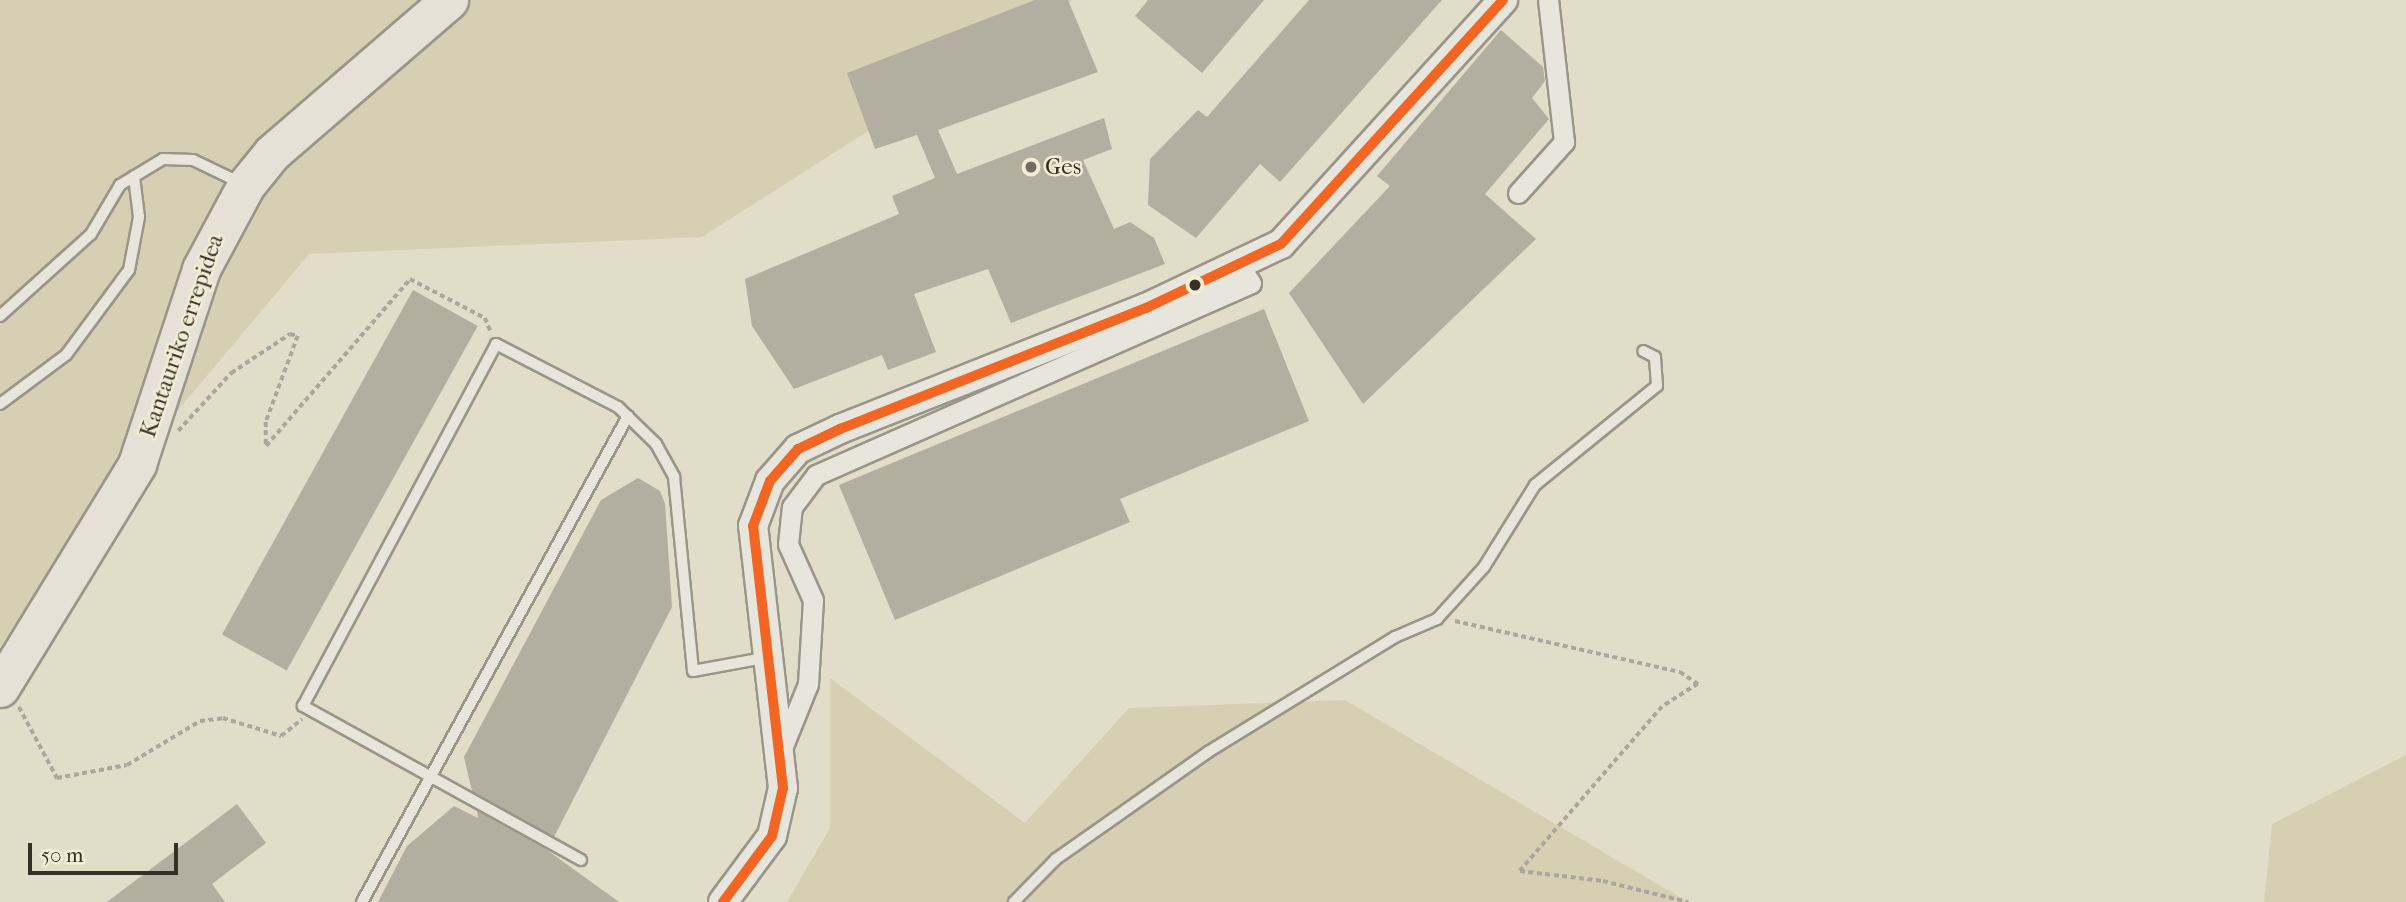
<!DOCTYPE html>
<html>
<head>
<meta charset="utf-8">
<style>
	body { margin:0 }
	#map { position:relative; width:2406px; height:902px; overflow:hidden; background:#e2ddc8; font-family:"IM FELL French Canon",serif }
	div>[style] { position:absolute }
	.green>* { inset:0; background:#d7cfb4 }
	.building>* { inset:0; background:#b2aea0; transform-origin:0 0 }
	.path>* { height:3.5px; margin-top:-1.75px; transform-origin:0; background:repeating-linear-gradient(90deg,#aaa79e 0 5px,transparent 0 8.5px) }
	.roads { filter:drop-shadow(2px 0 #999588) drop-shadow(-2px 0 #999588) drop-shadow(0 2px #999588) drop-shadow(0 -2px #999588) }
	.lane>* { height:10px; margin:-5px; padding:0 5px; transform-origin:5px; border-radius:5px; background:#e8e6dc }
	.street>* { height:19px; margin:-9.5px; padding:0 9.5px; transform-origin:9.5px; border-radius:9.5px; background:#e8e6dc }
	.secondary>* { height:28px; margin:-14px; padding:0 14px; transform-origin:14px; border-radius:14px; background:#e8e6dc }
	.highway>* { height:37px; margin:-18.5px; padding:0 18.5px; transform-origin:18.5px; border-radius:18.5px; background:#e5e1d6 }
	.bus-1>* { height:10px; margin:-5px; padding:0 5px; transform-origin:5px; border-radius:5px; background:#f26522 }
	.dots>* { width:19px; height:19px; translate:-50% -50%; box-sizing:border-box; border:4px solid #f3edd5; border-radius:50% }
	span { translate:-50% -50%; white-space:nowrap; text-align:center; line-height:1.15; -webkit-text-stroke:5px #f3edd5; paint-order:stroke }
	.poi-label { font-size:23px; color:#382f26 }
	.left { translate:0 -50%; text-align:left }
	.street-label { font-size:23px; color:#382f26 }
	.scale { position:absolute; left:28px; top:843px; width:150px; height:32px; box-sizing:border-box; border:4px solid #382f26; border-top:0; padding-left:9px; font-size:21px; line-height:24px; white-space:nowrap; color:#382f26; -webkit-text-stroke:5px #f3edd5; paint-order:stroke }
</style>
</head>
<body>
<div id="map">
	<div class="green">
		<i style="clip-path:polygon(0 0,1073px 0,702px 237px,309px 254px,92px 513px,0 646px)"></i>
		<i style="clip-path:polygon(830px 678px,1025px 823px,1129px 708px,1345px 700px,1688px 902px,787px 902px,830px 828px)"></i>
		<i style="clip-path:polygon(2406px 755px,2406px 902px,2264px 902px,2272px 824px)"></i>
	</div>
	<div class="building">
		<i style="clip-path:polygon(1035px 0,1068px 0,1098px 72px,938px 130px,957px 174px,1104px 118px,1112px 149px,1083px 160px,1114px 229px,1130px 222px,1154px 238px,1165px 264px,1011px 323px,988px 269px,914px 294px,936px 352px,888px 370px,882px 355px,794px 389px,752px 326px,745px 279px,899px 214px,892px 196px,935px 178px,917px 135px,875px 149px,847px 73px)"></i>
		<i style="clip-path:polygon(1148px 0,1264px 0,1202px 73px,1135px 16px)"></i>
		<i style="clip-path:polygon(1309px 0,1442px 0,1280px 182px,1260px 164px,1196px 238px,1148px 205px,1150px 159px,1198px 110px,1207px 117px)"></i>
		<i style="clip-path:polygon(1501px 30px,1543px 67px,1545px 81px,1532px 98px,1549px 119px,1485px 194px,1536px 239px,1363px 404px,1289px 293px,1390px 186px,1377px 176px)"></i>
		<i style="left:413px;top:290px;width:74px;height:394px;rotate:29deg"></i>
		<i style="clip-path:polygon(1264px 309px,1309px 421px,1120px 499px,1130px 522px,895px 620px,839px 485px)"></i>
		<i style="clip-path:polygon(638px 478px,660px 491px,665px 504px,672px 607px,554px 837px,472px 791px,464px 757px,601px 500px)"></i>
		<i style="clip-path:polygon(237px 804px,266px 843px,212px 884px,225px 902px,107px 902px)"></i>
		<i style="clip-path:polygon(454px 806px,478px 818px,477px 811px,547px 850px,619px 902px,378px 902px,407px 846px)"></i>
	</div>
	<div class="path">
		<i style="left:178px;top:431px;width:79px;rotate:-47.6deg"></i>
		<i style="left:231px;top:373px;width:71px;rotate:-33.5deg"></i>
		<i style="left:290px;top:334px;width:8px;rotate:14deg"></i>
		<i style="left:298px;top:336px;width:92px;rotate:110.4deg"></i>
		<i style="left:266px;top:422px;width:24px;rotate:90deg"></i>
		<i style="left:266px;top:446px;width:221px;rotate:-49.2deg"></i>
		<i style="left:410px;top:279px;width:85px;rotate:27.5deg"></i>
		<i style="left:485px;top:318px;width:15px;rotate:67deg"></i>
		<i style="left:1455px;top:621px;width:231px;rotate:12.8deg"></i>
		<i style="left:1680px;top:672px;width:22px;rotate:34deg"></i>
		<i style="left:1698px;top:684px;width:43px;rotate:147.4deg"></i>
		<i style="left:1662px;top:707px;width:217px;rotate:130.9deg"></i>
		<i style="left:1520px;top:871px;width:84px;rotate:6.9deg"></i>
		<i style="left:1603px;top:881px;width:88px;rotate:13.9deg"></i>
		<i style="left:19px;top:707px;width:81px;rotate:61.8deg"></i>
		<i style="left:57px;top:778px;width:71px;rotate:-10.5deg"></i>
		<i style="left:127px;top:765px;width:85px;rotate:-31.1deg"></i>
		<i style="left:200px;top:721px;width:23px;rotate:-7deg"></i>
		<i style="left:223px;top:718px;width:61px;rotate:17.2deg"></i>
		<i style="left:281px;top:736px;width:27px;rotate:-39deg"></i>
	</div>
	<div class="roads">
		<div class="lane">
			<i style="left:0;top:316px;width:122px;rotate:-42deg"></i>
			<i style="left:91px;top:234px;width:57px;rotate:-59.4deg"></i>
			<i style="left:120px;top:185px;width:50px;rotate:-31.2deg"></i>
			<i style="left:163px;top:159px;width:30px;rotate:2deg"></i>
			<i style="left:193px;top:160px;width:51px;rotate:25.6deg"></i>
			<i style="left:0;top:404px;width:82px;rotate:-36.6deg"></i>
			<i style="left:66px;top:355px;width:106px;rotate:-53.5deg"></i>
			<i style="left:129px;top:270px;width:54px;rotate:-79.3deg"></i>
			<i style="left:139px;top:217px;width:41px;rotate:-97deg"></i>
			<i style="left:581px;top:860px;width:318px;rotate:-151deg"></i>
			<i style="left:303px;top:706px;width:410px;rotate:-61.9deg"></i>
			<i style="left:496px;top:344px;width:137px;rotate:27.3deg"></i>
			<i style="left:618px;top:407px;width:53px;rotate:44.2deg"></i>
			<i style="left:656px;top:444px;width:38px;rotate:61deg"></i>
			<i style="left:674px;top:477px;width:195px;rotate:84.4deg"></i>
			<i style="left:693px;top:671px;width:72px;rotate:-10.4deg"></i>
			<i style="left:362px;top:902px;width:554px;rotate:-61.31deg"></i>
			<i style="left:1014px;top:902px;width:60px;rotate:-45.7deg"></i>
			<i style="left:1056px;top:859px;width:186px;rotate:-35.1deg"></i>
			<i style="left:1208px;top:752px;width:220px;rotate:-31.6deg"></i>
			<i style="left:1395px;top:637px;width:46px;rotate:-23.2deg"></i>
			<i style="left:1437px;top:619px;width:70px;rotate:-47.9deg"></i>
			<i style="left:1484px;top:567px;width:97px;rotate:-58.1deg"></i>
			<i style="left:1535px;top:485px;width:157px;rotate:-39.1deg"></i>
			<i style="left:1657px;top:386px;width:29px;rotate:-94deg"></i>
			<i style="left:1655px;top:357px;width:13px;rotate:-153deg"></i>
		</div>
		<div class="street">
			<i style="left:1518px;top:193px;width:69px;rotate:-48deg"></i>
			<i style="left:1564px;top:142px;width:143px;rotate:-96.4deg"></i>
			<i style="left:781px;top:751px;width:72px;rotate:-68.1deg"></i>
			<i style="left:808px;top:684px;width:84px;rotate:-86.6deg"></i>
			<i style="left:813px;top:600px;width:61px;rotate:-114.1deg"></i>
			<i style="left:788px;top:544px;width:37px;rotate:-84deg"></i>
			<i style="left:792px;top:507px;width:40px;rotate:-53deg"></i>
			<i style="left:816px;top:475px;width:475px;rotate:-23.8deg"></i>
			<i style="left:1251px;top:283px;width:18px;rotate:-124deg"></i>
		</div>
		<div class="secondary">
			<i style="left:723px;top:902px;width:82px;rotate:-53.4deg"></i>
			<i style="left:772px;top:836px;width:49px;rotate:-77.1deg"></i>
			<i style="left:783px;top:788px;width:264px;rotate:-96.5deg"></i>
			<i style="left:753px;top:526px;width:48px;rotate:-69.3deg"></i>
			<i style="left:770px;top:481px;width:43px;rotate:-48.8deg"></i>
			<i style="left:798px;top:449px;width:47px;rotate:-25.5deg"></i>
			<i style="left:840px;top:429px;width:329px;rotate:-21.6deg"></i>
			<i style="left:1146px;top:308px;width:149px;rotate:-25.4deg"></i>
			<i style="left:1281px;top:244px;width:330px;rotate:-47.7deg"></i>
		</div>
		<div class="highway">
			<i style="left:0;top:688px;width:263px;rotate:-58.5deg"></i>
			<i style="left:137px;top:464px;width:205px;rotate:-71.8deg"></i>
			<i style="left:201px;top:269px;width:95px;rotate:-61.8deg"></i>
			<i style="left:246px;top:185px;width:41px;rotate:-50.9deg"></i>
			<i style="left:272px;top:153px;width:234px;rotate:-40.8deg"></i>
		</div>
	</div>
	<div class="bus-1">
		<i style="left:723px;top:902px;width:82px;rotate:-53.4deg"></i>
		<i style="left:772px;top:836px;width:49px;rotate:-77.1deg"></i>
		<i style="left:783px;top:788px;width:264px;rotate:-96.5deg"></i>
		<i style="left:753px;top:526px;width:48px;rotate:-69.3deg"></i>
		<i style="left:770px;top:481px;width:43px;rotate:-48.8deg"></i>
		<i style="left:798px;top:449px;width:47px;rotate:-25.5deg"></i>
		<i style="left:840px;top:429px;width:329px;rotate:-21.6deg"></i>
		<i style="left:1146px;top:308px;width:149px;rotate:-25.4deg"></i>
		<i style="left:1281px;top:244px;width:330px;rotate:-47.7deg"></i>
	</div>
	<div class="dots">
		<i style="left:1031px;top:167px;background:#746c5f"></i>
		<i style="left:1195px;top:285px;background:#382f26"></i>
	</div>
	<div class="poi-label">
		<span class="left" style="left:1045px;top:167px">Ges</span>
	</div>
	<div class="street-label">
		<span style="left:182px;top:336px;rotate:-71deg">Kantauriko errepidea</span>
	</div>
	<div class="scale">50 m</div>
</div>
</body>
</html>
